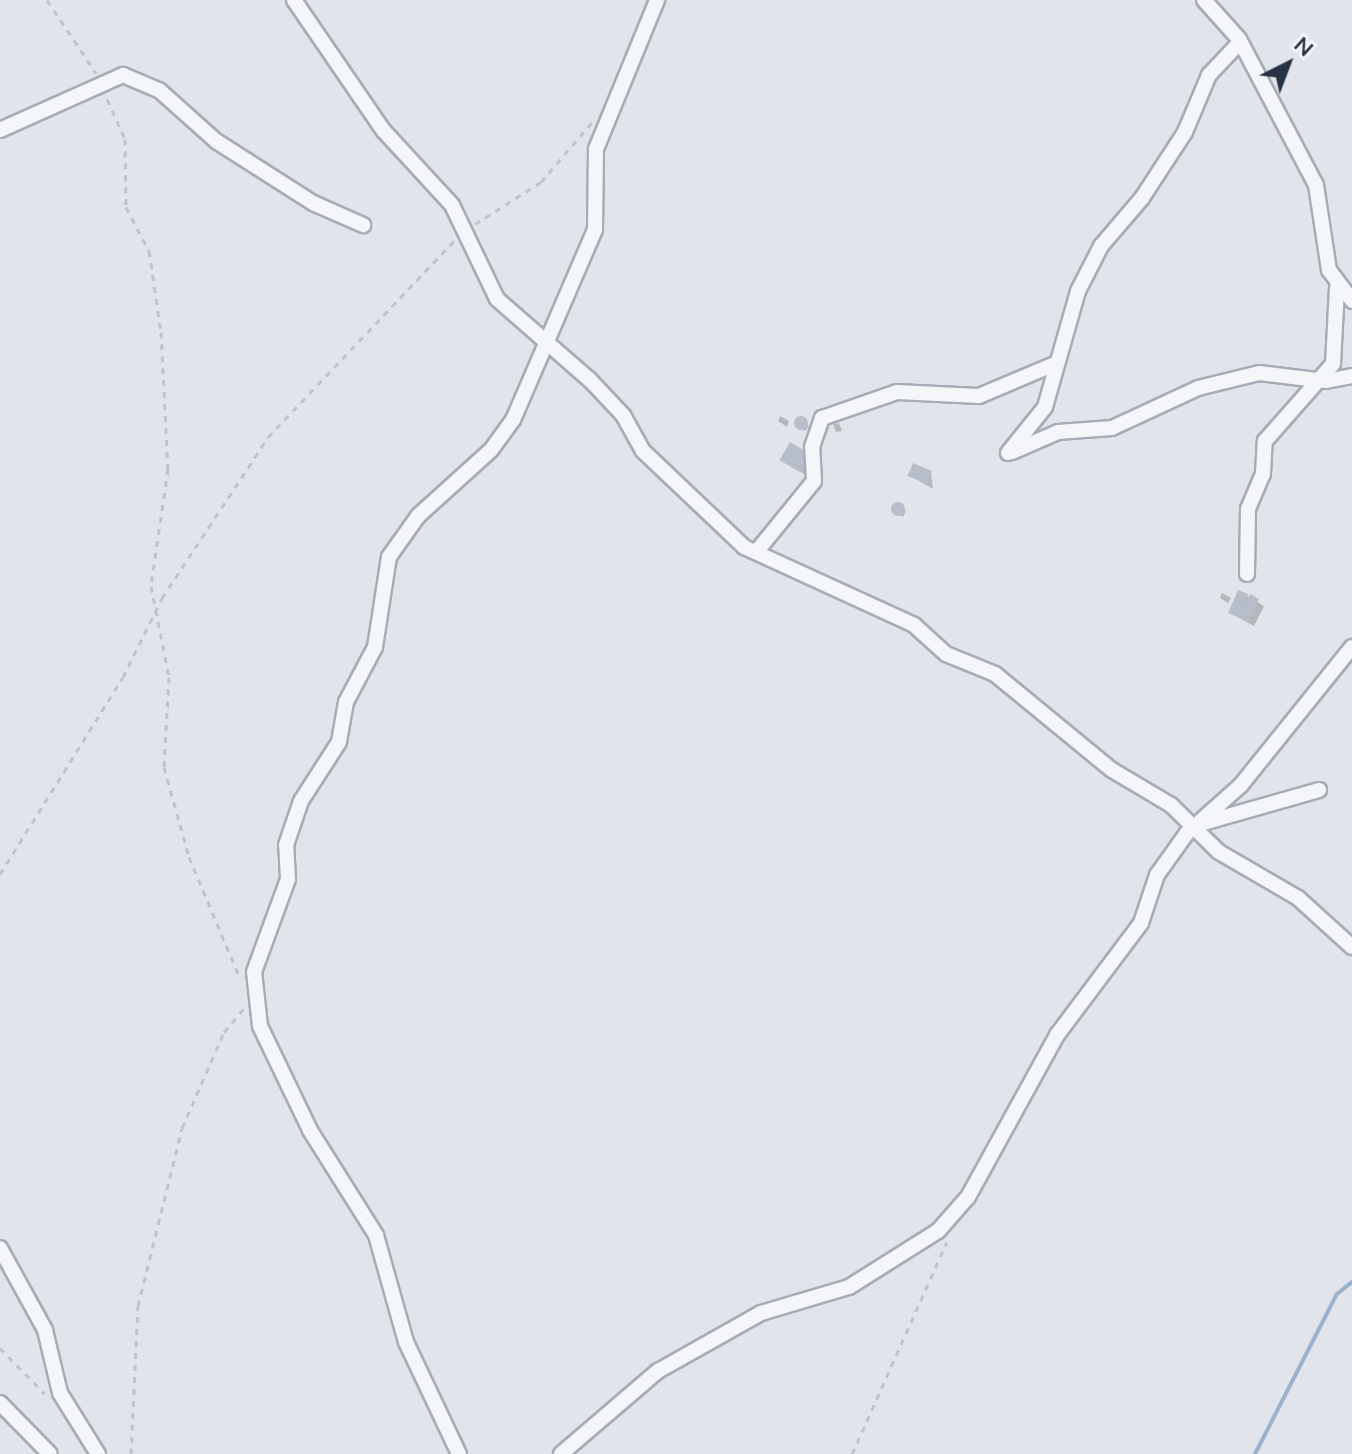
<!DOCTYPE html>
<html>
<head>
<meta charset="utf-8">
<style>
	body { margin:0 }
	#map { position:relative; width:1352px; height:1454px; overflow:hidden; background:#e1e5eb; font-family:Mulish,sans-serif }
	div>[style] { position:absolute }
	.shadow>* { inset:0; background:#0003 }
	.stream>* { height:4px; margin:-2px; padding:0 2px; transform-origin:2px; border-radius:2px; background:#99b2cd }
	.building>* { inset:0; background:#b8bec9; transform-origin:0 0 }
	.round { border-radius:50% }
	.path>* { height:3px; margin-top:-1.5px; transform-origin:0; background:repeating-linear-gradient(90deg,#bfc3ca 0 6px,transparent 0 12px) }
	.roads { filter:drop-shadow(2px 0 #a6acb6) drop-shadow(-2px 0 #a6acb6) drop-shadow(0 2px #a6acb6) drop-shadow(0 -2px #a6acb6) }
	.street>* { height:14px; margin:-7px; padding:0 7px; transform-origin:7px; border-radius:7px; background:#f4f6f9 }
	span { translate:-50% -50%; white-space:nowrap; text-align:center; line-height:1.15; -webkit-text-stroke:8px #f1f4f8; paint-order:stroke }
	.north { position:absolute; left:1248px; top:24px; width:80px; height:80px; -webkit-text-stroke:6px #f1f4f8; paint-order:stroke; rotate:42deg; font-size:22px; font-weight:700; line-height:32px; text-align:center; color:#283244 }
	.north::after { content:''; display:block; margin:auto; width:28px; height:36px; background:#283244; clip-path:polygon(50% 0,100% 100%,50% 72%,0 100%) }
</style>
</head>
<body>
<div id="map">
	<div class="shadow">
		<i style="clip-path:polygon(780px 416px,789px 421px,787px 427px,778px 421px)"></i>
		<i style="clip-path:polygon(801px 418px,809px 427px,804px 431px,796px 423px)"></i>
		<i style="clip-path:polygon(839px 423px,842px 431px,836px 432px,833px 424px)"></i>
		<i style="clip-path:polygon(810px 455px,807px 476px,783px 459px)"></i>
		<i style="clip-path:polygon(931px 473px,933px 489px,909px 475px)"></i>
		<i style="clip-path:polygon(897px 504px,906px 511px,903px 517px,893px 510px)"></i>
		<i style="clip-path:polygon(1222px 593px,1231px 598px,1228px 603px,1220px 598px)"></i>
		<i style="clip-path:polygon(1247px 596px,1264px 606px,1254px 626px,1230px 613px)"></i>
	</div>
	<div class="stream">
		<i style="left:1255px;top:1454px;width:180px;rotate:-62.9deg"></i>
		<i style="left:1337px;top:1294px;width:19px;rotate:-39deg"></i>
	</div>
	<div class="building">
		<i class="round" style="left:794px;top:416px;width:14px;height:14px"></i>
		<i style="left:790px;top:442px;width:24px;height:21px;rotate:30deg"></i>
		<i style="left:913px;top:463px;width:21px;height:14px;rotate:23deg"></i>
		<i class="round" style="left:891px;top:502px;width:14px;height:14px"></i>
		<i style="clip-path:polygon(1238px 590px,1248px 594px,1241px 612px,1250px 594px,1259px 599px,1248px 621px,1228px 613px)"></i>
	</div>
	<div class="path">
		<i style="left:47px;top:0;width:88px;rotate:56.1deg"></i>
		<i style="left:107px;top:99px;width:44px;rotate:65.8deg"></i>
		<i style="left:125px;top:139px;width:68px;rotate:89.2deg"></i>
		<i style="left:126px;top:207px;width:50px;rotate:62.4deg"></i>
		<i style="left:149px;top:251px;width:82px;rotate:81.6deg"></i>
		<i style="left:161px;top:332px;width:137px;rotate:87.1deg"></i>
		<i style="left:168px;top:469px;width:118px;rotate:98.3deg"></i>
		<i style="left:151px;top:586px;width:93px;rotate:78.8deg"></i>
		<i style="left:169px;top:677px;width:90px;rotate:93.2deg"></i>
		<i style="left:164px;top:767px;width:93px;rotate:74.5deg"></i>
		<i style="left:189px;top:857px;width:129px;rotate:67.2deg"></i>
		<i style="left:475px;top:224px;width:78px;rotate:-32.5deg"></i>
		<i style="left:541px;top:182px;width:82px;rotate:-49.5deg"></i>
		<i style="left:0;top:874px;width:232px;rotate:-58deg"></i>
		<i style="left:123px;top:677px;width:88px;rotate:-63.7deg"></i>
		<i style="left:162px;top:598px;width:193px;rotate:-56.6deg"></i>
		<i style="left:268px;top:437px;width:270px;rotate:-46.5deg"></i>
		<i style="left:0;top:1348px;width:64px;rotate:45.6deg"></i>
		<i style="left:131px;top:1454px;width:148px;rotate:-87.3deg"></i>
		<i style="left:138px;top:1306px;width:183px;rotate:-76.1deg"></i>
		<i style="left:182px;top:1128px;width:105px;rotate:-66.4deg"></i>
		<i style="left:224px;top:1032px;width:33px;rotate:-50deg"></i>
		<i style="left:852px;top:1454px;width:232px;rotate:-65.9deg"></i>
	</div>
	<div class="roads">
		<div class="street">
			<i style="left:294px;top:0;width:158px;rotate:55.6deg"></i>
			<i style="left:383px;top:130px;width:102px;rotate:47.4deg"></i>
			<i style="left:452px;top:205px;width:104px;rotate:64.4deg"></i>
			<i style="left:497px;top:299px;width:123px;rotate:41.1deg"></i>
			<i style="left:590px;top:380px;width:48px;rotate:46.7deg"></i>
			<i style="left:623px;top:415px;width:41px;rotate:60.9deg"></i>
			<i style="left:643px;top:451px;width:139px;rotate:43.5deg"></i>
			<i style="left:744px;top:547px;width:187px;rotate:24.6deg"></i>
			<i style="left:914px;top:625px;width:43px;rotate:42.2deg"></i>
			<i style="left:946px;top:654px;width:53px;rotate:22.2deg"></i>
			<i style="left:995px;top:674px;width:151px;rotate:39.4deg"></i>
			<i style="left:1112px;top:770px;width:69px;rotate:30.7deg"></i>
			<i style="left:1171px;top:805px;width:67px;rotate:44.4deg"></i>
			<i style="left:1219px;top:852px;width:91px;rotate:30.2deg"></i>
			<i style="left:1298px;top:898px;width:73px;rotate:42.2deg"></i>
			<i style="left:1204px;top:0;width:52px;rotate:48.1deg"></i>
			<i style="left:1239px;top:39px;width:165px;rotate:62.2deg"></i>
			<i style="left:1316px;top:185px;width:86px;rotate:81.3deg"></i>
			<i style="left:1329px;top:270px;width:39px;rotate:53deg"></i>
			<i style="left:0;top:130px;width:135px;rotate:-24.1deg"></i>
			<i style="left:123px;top:75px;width:39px;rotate:23deg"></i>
			<i style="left:159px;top:90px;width:76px;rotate:41.8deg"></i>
			<i style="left:216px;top:141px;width:115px;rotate:32.6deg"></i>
			<i style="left:313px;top:203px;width:55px;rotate:23.7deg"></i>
			<i style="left:1012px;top:452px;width:50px;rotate:-23.5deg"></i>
			<i style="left:1058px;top:432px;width:54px;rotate:-4.2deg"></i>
			<i style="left:1112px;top:428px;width:95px;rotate:-24.9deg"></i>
			<i style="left:1198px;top:388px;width:63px;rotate:-13.8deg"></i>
			<i style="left:1259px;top:373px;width:67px;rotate:6.8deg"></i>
			<i style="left:1326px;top:381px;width:26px;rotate:-11deg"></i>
			<i style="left:1008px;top:453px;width:59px;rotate:-51.2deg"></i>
			<i style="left:1045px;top:407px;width:121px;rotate:-74.1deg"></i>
			<i style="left:1078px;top:291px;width:51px;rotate:-62.9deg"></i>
			<i style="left:1101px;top:246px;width:63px;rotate:-49.5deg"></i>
			<i style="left:1142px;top:198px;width:79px;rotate:-56.9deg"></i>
			<i style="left:1185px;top:132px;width:62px;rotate:-67.2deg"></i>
			<i style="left:1209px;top:75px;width:45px;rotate:-46.8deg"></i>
			<i style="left:757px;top:551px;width:90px;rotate:-50.8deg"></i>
			<i style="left:814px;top:481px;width:34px;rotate:-93deg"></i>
			<i style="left:812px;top:447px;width:31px;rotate:-71deg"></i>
			<i style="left:822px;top:418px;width:79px;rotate:-19.1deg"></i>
			<i style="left:897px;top:392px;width:82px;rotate:2.8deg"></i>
			<i style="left:979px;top:396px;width:85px;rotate:-22.9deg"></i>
			<i style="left:1247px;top:574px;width:65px;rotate:-89.1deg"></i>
			<i style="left:1248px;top:509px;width:38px;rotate:-67deg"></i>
			<i style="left:1263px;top:474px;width:33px;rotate:-87deg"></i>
			<i style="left:1265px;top:441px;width:103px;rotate:-48.6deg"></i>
			<i style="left:1333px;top:364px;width:77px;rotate:-87deg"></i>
			<i style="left:1196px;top:825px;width:128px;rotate:-15.9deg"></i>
			<i style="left:0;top:1248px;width:94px;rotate:61.2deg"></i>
			<i style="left:45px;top:1330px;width:65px;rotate:76.6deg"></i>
			<i style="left:60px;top:1393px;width:72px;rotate:58.1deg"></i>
			<i style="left:0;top:1403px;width:71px;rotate:45.6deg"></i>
			<i style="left:459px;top:1454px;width:124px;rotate:-115.3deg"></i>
			<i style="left:406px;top:1342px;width:111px;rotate:-105.7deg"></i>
			<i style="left:376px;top:1235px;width:124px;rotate:-122.2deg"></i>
			<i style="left:310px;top:1130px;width:115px;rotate:-115.7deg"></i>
			<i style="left:260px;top:1026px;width:54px;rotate:-96.3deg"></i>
			<i style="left:254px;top:972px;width:99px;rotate:-69.9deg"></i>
			<i style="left:288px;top:879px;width:34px;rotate:-93deg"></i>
			<i style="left:286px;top:845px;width:46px;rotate:-71.2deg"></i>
			<i style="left:301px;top:801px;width:70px;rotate:-57.2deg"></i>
			<i style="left:339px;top:742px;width:41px;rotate:-80.1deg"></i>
			<i style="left:346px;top:702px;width:62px;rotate:-62.2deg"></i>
			<i style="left:375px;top:647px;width:91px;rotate:-81.2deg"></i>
			<i style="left:389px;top:557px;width:50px;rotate:-54.7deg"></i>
			<i style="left:418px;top:516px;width:98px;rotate:-42.1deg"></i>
			<i style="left:491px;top:450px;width:37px;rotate:-54deg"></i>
			<i style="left:513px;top:420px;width:207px;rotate:-66.7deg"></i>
			<i style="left:595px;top:230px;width:81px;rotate:-89.3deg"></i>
			<i style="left:596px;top:149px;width:161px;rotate:-67.7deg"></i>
			<i style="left:561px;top:1454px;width:128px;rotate:-40.6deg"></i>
			<i style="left:658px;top:1371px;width:118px;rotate:-29.4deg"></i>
			<i style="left:761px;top:1313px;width:92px;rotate:-16.5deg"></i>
			<i style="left:849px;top:1287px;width:105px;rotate:-32.2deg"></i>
			<i style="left:938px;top:1231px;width:45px;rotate:-48.6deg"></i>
			<i style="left:968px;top:1197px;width:185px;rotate:-61.2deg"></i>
			<i style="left:1057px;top:1035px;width:140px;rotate:-53.1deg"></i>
			<i style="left:1141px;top:923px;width:51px;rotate:-71.6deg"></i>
			<i style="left:1157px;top:875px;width:52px;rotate:-54.5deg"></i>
			<i style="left:1187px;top:833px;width:72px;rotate:-41.6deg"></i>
			<i style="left:1241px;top:785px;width:177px;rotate:-51.2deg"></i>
		</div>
	</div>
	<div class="north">N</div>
</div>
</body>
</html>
